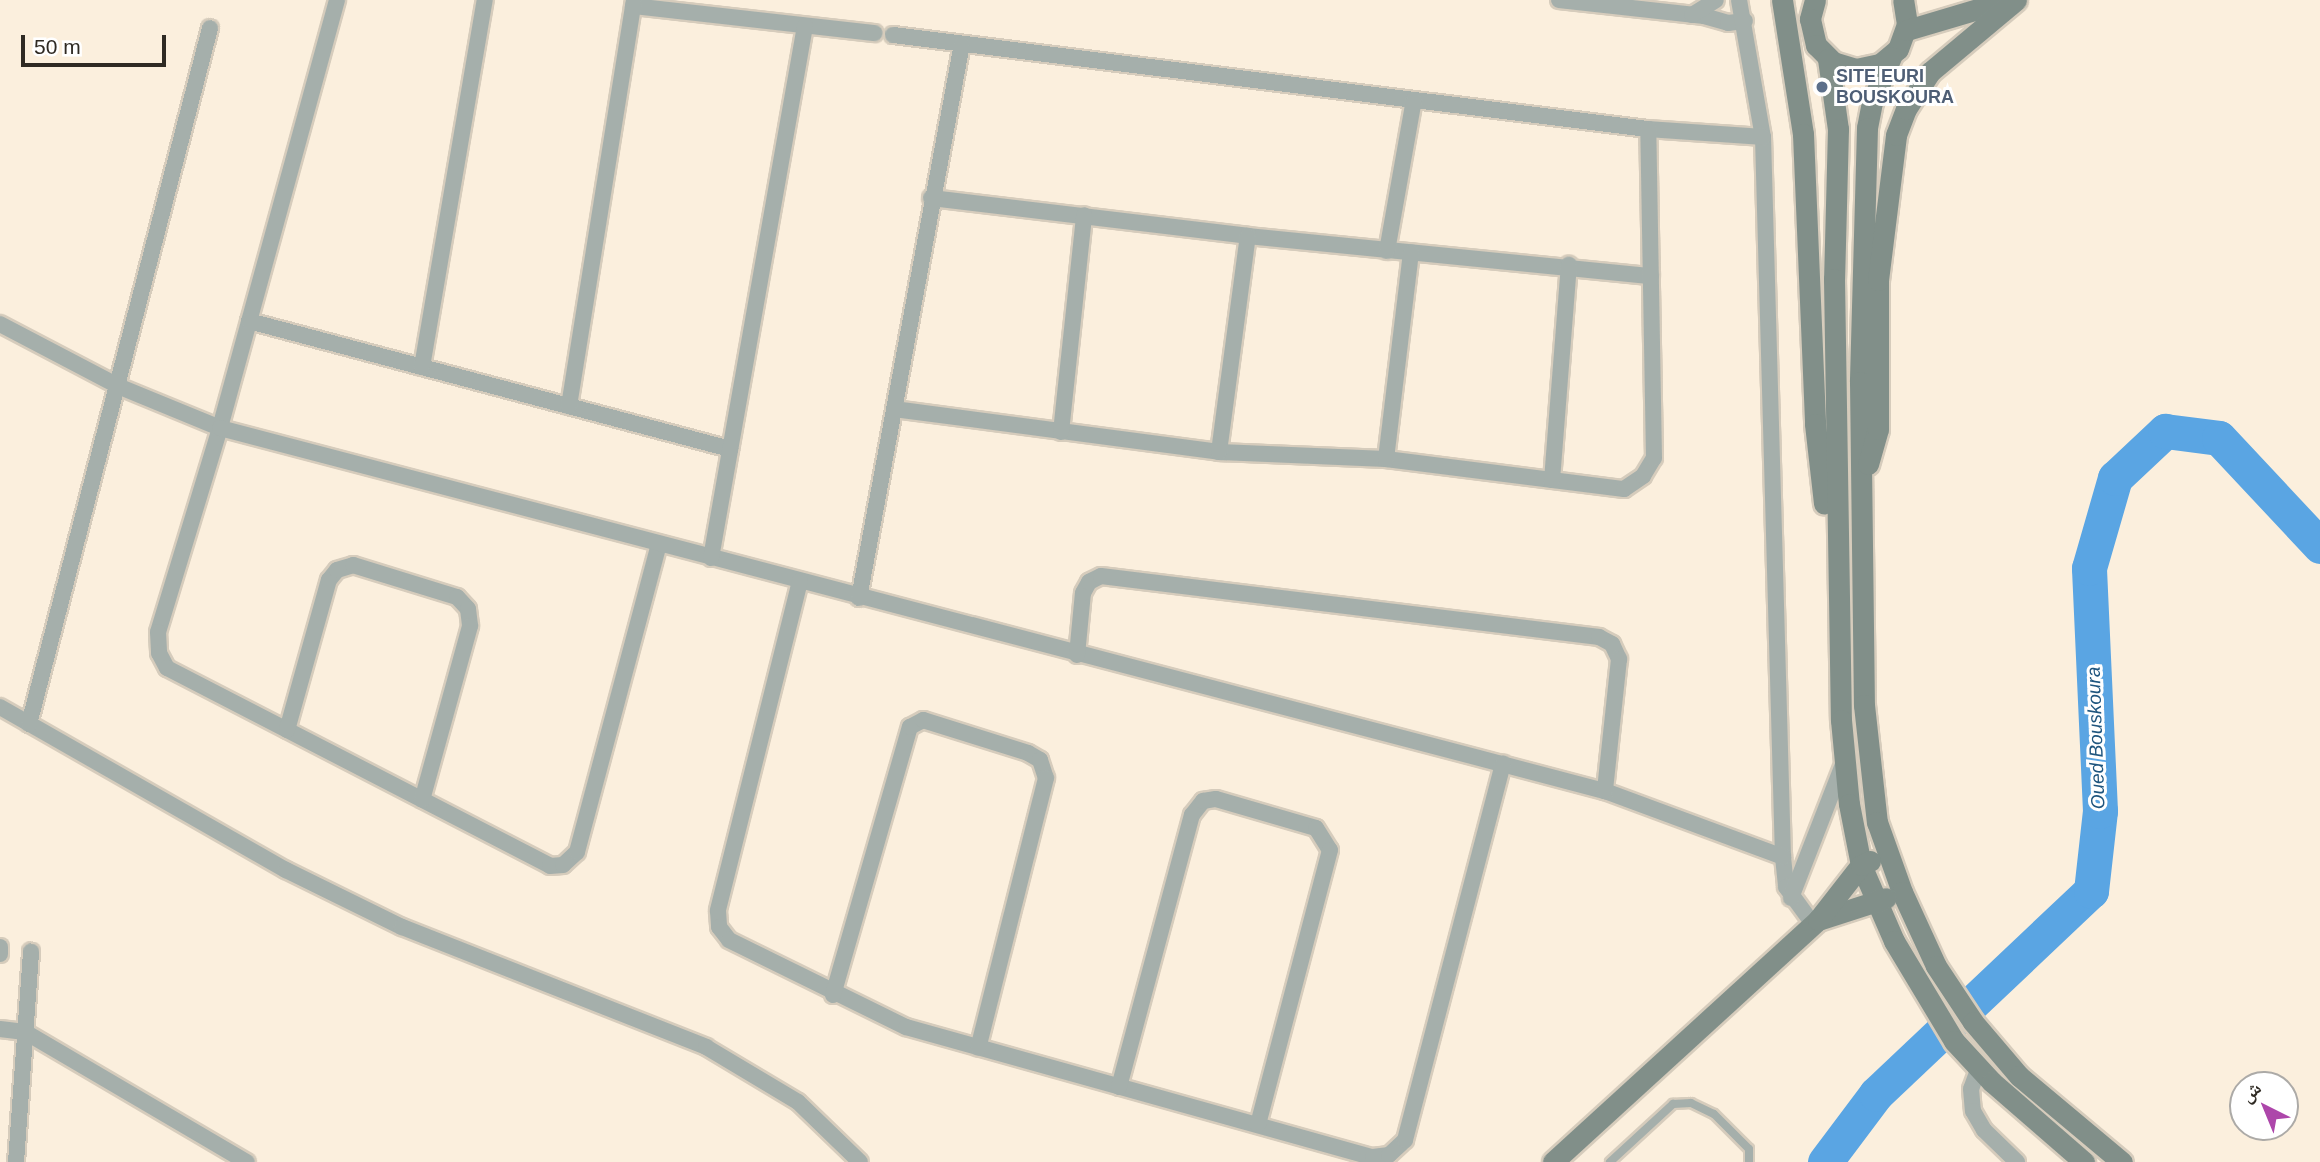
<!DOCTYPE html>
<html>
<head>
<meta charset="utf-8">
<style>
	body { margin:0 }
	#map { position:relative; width:2320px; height:1162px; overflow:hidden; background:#fbefdd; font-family:Helvetica,"Noto Naskh Arabic",sans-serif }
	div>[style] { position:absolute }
	.river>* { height:35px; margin:-17.5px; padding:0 17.5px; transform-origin:17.5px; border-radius:17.5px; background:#5aa5e3 }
	.roads { filter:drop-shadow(2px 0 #d6ccbc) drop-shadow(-2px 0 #d6ccbc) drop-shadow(0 2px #d6ccbc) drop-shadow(0 -2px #d6ccbc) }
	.lane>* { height:8px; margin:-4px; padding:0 4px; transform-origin:4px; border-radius:4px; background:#a5afab }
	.street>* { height:16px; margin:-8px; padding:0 8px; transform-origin:8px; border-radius:8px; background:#a5afab }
	.secondary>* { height:21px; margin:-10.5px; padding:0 10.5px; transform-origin:10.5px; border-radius:10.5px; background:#818f89 }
	.dots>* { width:19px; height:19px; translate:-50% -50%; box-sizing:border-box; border:4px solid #fff; border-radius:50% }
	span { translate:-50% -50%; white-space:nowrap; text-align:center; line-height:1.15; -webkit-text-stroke:6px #fff; paint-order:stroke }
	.service-label { font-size:18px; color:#4e5e75; font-weight:700 }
	.left { translate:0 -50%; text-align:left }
	.water-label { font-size:19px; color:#1f557e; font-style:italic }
	.north { position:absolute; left:2229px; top:1071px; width:70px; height:70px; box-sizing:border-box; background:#fff; border:2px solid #acaaa7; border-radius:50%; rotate:317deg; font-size:19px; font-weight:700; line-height:28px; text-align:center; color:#2f2a23 }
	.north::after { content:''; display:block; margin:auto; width:24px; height:32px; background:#ad46aa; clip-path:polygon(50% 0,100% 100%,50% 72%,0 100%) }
	.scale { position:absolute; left:21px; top:35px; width:145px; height:32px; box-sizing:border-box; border:4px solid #2f2a23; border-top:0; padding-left:9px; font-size:21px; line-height:24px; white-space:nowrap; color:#2f2a23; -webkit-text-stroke:5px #fff; paint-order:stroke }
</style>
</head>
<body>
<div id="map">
	<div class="river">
		<i style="left:1825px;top:1162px;width:85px;rotate:-53.1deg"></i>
		<i style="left:1876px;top:1094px;width:296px;rotate:-43.4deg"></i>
		<i style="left:2091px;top:891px;width:81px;rotate:-83.6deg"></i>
		<i style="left:2100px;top:811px;width:243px;rotate:-92.6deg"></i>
		<i style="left:2089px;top:568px;width:94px;rotate:-73.9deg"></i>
		<i style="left:2115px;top:478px;width:69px;rotate:-43.2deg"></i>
		<i style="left:2165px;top:431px;width:54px;rotate:7.4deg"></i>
		<i style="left:2219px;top:438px;width:148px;rotate:46.9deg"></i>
	</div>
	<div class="roads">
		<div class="lane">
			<i style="left:1610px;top:1162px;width:86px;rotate:-42.6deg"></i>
			<i style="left:1673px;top:1104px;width:18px;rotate:-3deg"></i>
			<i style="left:1691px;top:1103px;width:25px;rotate:26deg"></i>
			<i style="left:1714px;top:1114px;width:49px;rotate:45deg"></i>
			<i style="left:1749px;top:1149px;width:13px;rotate:90deg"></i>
		</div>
		<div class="street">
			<i style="left:337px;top:0;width:444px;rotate:105.3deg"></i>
			<i style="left:220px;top:428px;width:213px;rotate:106.9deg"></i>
			<i style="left:158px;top:632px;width:21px;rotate:87deg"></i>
			<i style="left:159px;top:653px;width:17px;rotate:62deg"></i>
			<i style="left:167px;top:668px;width:431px;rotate:27.3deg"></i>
			<i style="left:550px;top:866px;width:13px;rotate:-4deg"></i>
			<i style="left:563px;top:865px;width:19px;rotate:-43deg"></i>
			<i style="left:577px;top:852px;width:319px;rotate:-75.1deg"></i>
			<i style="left:1559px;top:0;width:146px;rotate:6.3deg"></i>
			<i style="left:1704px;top:16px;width:25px;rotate:16deg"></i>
			<i style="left:1728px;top:23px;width:17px;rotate:-7deg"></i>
			<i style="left:1739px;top:0;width:139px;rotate:80.1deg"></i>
			<i style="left:1763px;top:137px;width:720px;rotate:88.41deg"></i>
			<i style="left:1783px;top:857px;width:30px;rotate:84deg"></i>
			<i style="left:1786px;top:887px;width:46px;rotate:53.9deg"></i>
			<i style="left:633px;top:6px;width:243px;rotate:6.4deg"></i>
			<i style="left:1692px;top:15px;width:28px;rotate:-32deg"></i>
			<i style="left:893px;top:35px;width:761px;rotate:7.1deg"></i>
			<i style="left:1648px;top:129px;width:115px;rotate:4deg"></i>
			<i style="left:931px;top:198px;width:319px;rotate:6.8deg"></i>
			<i style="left:1248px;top:236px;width:405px;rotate:5.7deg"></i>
			<i style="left:1387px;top:251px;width:153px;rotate:-79.9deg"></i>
			<i style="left:249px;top:321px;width:498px;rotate:14.9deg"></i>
			<i style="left:0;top:324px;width:136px;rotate:27.7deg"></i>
			<i style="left:120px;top:387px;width:108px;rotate:22.3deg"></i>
			<i style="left:220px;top:428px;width:1432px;rotate:14.69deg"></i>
			<i style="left:1605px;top:791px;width:190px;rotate:20.3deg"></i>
			<i style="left:422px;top:367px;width:372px;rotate:-80.3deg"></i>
			<i style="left:569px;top:406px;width:411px;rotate:-80.9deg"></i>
			<i style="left:894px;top:409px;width:328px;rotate:7.5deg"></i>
			<i style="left:1219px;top:452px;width:167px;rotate:2.4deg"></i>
			<i style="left:1386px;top:459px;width:240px;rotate:7.2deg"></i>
			<i style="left:1624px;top:489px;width:23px;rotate:-34deg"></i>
			<i style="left:1643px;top:476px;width:21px;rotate:-59deg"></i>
			<i style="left:1654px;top:458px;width:329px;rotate:-91deg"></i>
			<i style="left:1061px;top:432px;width:218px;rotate:-83.9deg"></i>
			<i style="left:1219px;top:452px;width:218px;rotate:-82.4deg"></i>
			<i style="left:1386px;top:459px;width:208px;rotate:-83.1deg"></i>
			<i style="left:1552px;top:480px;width:216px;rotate:-85.5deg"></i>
			<i style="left:711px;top:558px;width:540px;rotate:-79.98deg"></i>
			<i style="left:800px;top:581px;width:340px;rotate:104deg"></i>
			<i style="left:718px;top:911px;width:16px;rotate:86deg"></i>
			<i style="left:719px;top:927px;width:16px;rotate:52deg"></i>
			<i style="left:729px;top:940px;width:197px;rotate:26.2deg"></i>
			<i style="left:906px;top:1027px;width:485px;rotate:15.6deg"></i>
			<i style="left:1373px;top:1157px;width:16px;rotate:-7deg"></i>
			<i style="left:1389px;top:1155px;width:22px;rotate:-43deg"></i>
			<i style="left:1405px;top:1140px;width:389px;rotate:-75.4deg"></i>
			<i style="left:859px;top:598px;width:563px;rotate:-79.47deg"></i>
			<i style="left:1077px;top:655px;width:62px;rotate:-84.5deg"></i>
			<i style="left:1083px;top:593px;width:13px;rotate:-61deg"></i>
			<i style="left:1089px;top:582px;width:13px;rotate:-27deg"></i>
			<i style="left:1101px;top:576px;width:502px;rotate:6.98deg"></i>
			<i style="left:1599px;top:637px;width:15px;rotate:28deg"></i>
			<i style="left:1612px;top:644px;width:17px;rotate:65deg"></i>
			<i style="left:1619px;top:659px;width:133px;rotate:96.1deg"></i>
			<i style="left:0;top:707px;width:329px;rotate:29.7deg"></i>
			<i style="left:286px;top:870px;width:129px;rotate:26.2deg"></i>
			<i style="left:402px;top:927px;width:327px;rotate:21.5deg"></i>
			<i style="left:706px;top:1047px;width:107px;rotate:30.9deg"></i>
			<i style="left:798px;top:1102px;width:86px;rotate:44.1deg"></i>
			<i style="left:29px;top:724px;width:719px;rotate:-75.42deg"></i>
			<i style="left:287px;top:730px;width:156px;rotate:-74.4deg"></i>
			<i style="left:329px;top:580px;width:13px;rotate:-51deg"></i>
			<i style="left:337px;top:570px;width:17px;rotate:-17deg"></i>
			<i style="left:353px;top:565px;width:109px;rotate:17.1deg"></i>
			<i style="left:457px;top:597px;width:16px;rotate:47deg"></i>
			<i style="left:468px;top:609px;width:17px;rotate:83deg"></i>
			<i style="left:470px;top:626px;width:180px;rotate:105.4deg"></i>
			<i style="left:1791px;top:898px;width:146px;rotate:-68.7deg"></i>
			<i style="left:0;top:954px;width:7px;rotate:-90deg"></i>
			<i style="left:833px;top:995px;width:279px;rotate:-74deg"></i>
			<i style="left:910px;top:727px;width:15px;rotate:-28deg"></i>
			<i style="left:923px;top:720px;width:110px;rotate:17.4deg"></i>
			<i style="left:1028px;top:753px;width:14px;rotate:30deg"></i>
			<i style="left:1040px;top:760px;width:19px;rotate:72deg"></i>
			<i style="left:1046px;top:778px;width:278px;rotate:104.1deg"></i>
			<i style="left:0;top:1029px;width:25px;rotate:7deg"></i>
			<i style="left:25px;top:1032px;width:257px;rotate:30.4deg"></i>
			<i style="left:1978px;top:1070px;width:20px;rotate:110deg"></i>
			<i style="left:1971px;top:1089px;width:22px;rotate:85deg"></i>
			<i style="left:1973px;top:1111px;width:22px;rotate:60deg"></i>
			<i style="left:1984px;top:1130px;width:46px;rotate:44.1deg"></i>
			<i style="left:1119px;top:1087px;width:282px;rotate:-75deg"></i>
			<i style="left:1192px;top:815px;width:18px;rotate:-52deg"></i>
			<i style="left:1203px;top:801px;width:13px;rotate:-9deg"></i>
			<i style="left:1216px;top:799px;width:104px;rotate:16.2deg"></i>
			<i style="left:1316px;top:828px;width:26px;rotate:58deg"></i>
			<i style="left:1330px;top:850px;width:284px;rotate:104.7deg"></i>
			<i style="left:16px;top:1162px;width:211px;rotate:-85.9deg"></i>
		</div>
		<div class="secondary">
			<i style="left:1782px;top:0;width:136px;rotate:81.1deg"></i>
			<i style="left:1803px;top:134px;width:290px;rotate:87.6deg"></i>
			<i style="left:1815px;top:424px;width:80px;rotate:83.5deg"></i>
			<i style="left:1815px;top:0;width:20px;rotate:105deg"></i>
			<i style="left:1810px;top:19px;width:27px;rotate:77deg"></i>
			<i style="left:1816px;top:45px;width:24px;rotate:45deg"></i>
			<i style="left:1833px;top:62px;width:24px;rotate:17deg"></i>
			<i style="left:1856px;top:69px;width:25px;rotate:-12deg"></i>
			<i style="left:1880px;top:64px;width:23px;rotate:-40deg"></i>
			<i style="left:1898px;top:49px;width:27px;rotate:-70deg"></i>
			<i style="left:1907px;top:24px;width:24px;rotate:-99deg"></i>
			<i style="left:1907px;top:30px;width:105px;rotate:-16.5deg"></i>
			<i style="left:1891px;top:57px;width:49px;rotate:112.9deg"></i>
			<i style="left:1872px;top:102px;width:26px;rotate:101deg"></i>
			<i style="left:1867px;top:128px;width:254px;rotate:91.6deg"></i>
			<i style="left:1860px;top:382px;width:323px;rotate:89.3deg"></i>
			<i style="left:1864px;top:705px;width:118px;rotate:83.7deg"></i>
			<i style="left:1877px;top:822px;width:74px;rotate:70.3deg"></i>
			<i style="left:1902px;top:892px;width:81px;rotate:65.3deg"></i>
			<i style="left:1936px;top:966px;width:67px;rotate:56.5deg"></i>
			<i style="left:1973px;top:1022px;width:71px;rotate:49.6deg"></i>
			<i style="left:2019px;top:1076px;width:134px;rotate:39.9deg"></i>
			<i style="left:1828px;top:59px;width:71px;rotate:81.9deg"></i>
			<i style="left:1838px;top:129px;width:150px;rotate:91.5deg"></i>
			<i style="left:1834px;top:279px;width:441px;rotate:89.1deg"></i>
			<i style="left:1841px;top:720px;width:84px;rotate:84.6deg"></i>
			<i style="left:1849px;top:804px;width:62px;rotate:78.9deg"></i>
			<i style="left:1861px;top:865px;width:83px;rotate:66.5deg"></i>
			<i style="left:1894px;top:941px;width:117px;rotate:59deg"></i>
			<i style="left:1954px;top:1041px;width:56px;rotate:47.2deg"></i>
			<i style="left:1992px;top:1082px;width:122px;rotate:41deg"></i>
			<i style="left:1868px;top:464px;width:36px;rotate:-74deg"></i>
			<i style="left:1878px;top:429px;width:149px;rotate:-90deg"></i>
			<i style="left:1878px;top:280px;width:146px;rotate:-82.9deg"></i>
			<i style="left:1896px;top:135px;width:28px;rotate:-69deg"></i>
			<i style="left:1906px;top:109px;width:44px;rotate:-57deg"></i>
			<i style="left:1930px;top:72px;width:112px;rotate:-39.9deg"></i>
			<i style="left:1818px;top:920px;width:71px;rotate:-17.9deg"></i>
			<i style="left:1553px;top:1162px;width:359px;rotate:-42.4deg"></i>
			<i style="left:1818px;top:920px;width:70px;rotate:-52deg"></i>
			<i style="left:1861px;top:865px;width:10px;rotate:-24deg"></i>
		</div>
	</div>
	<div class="dots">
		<i style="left:1822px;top:87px;background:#5c6f8a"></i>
	</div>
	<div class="service-label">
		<span class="left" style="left:1836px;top:87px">SITE EURI<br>BOUSKOURA</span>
	</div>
	<div class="water-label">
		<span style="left:2096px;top:738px;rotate:-92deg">Oued Bouskoura</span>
	</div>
	<div class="north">ش</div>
	<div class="scale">50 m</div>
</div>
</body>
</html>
